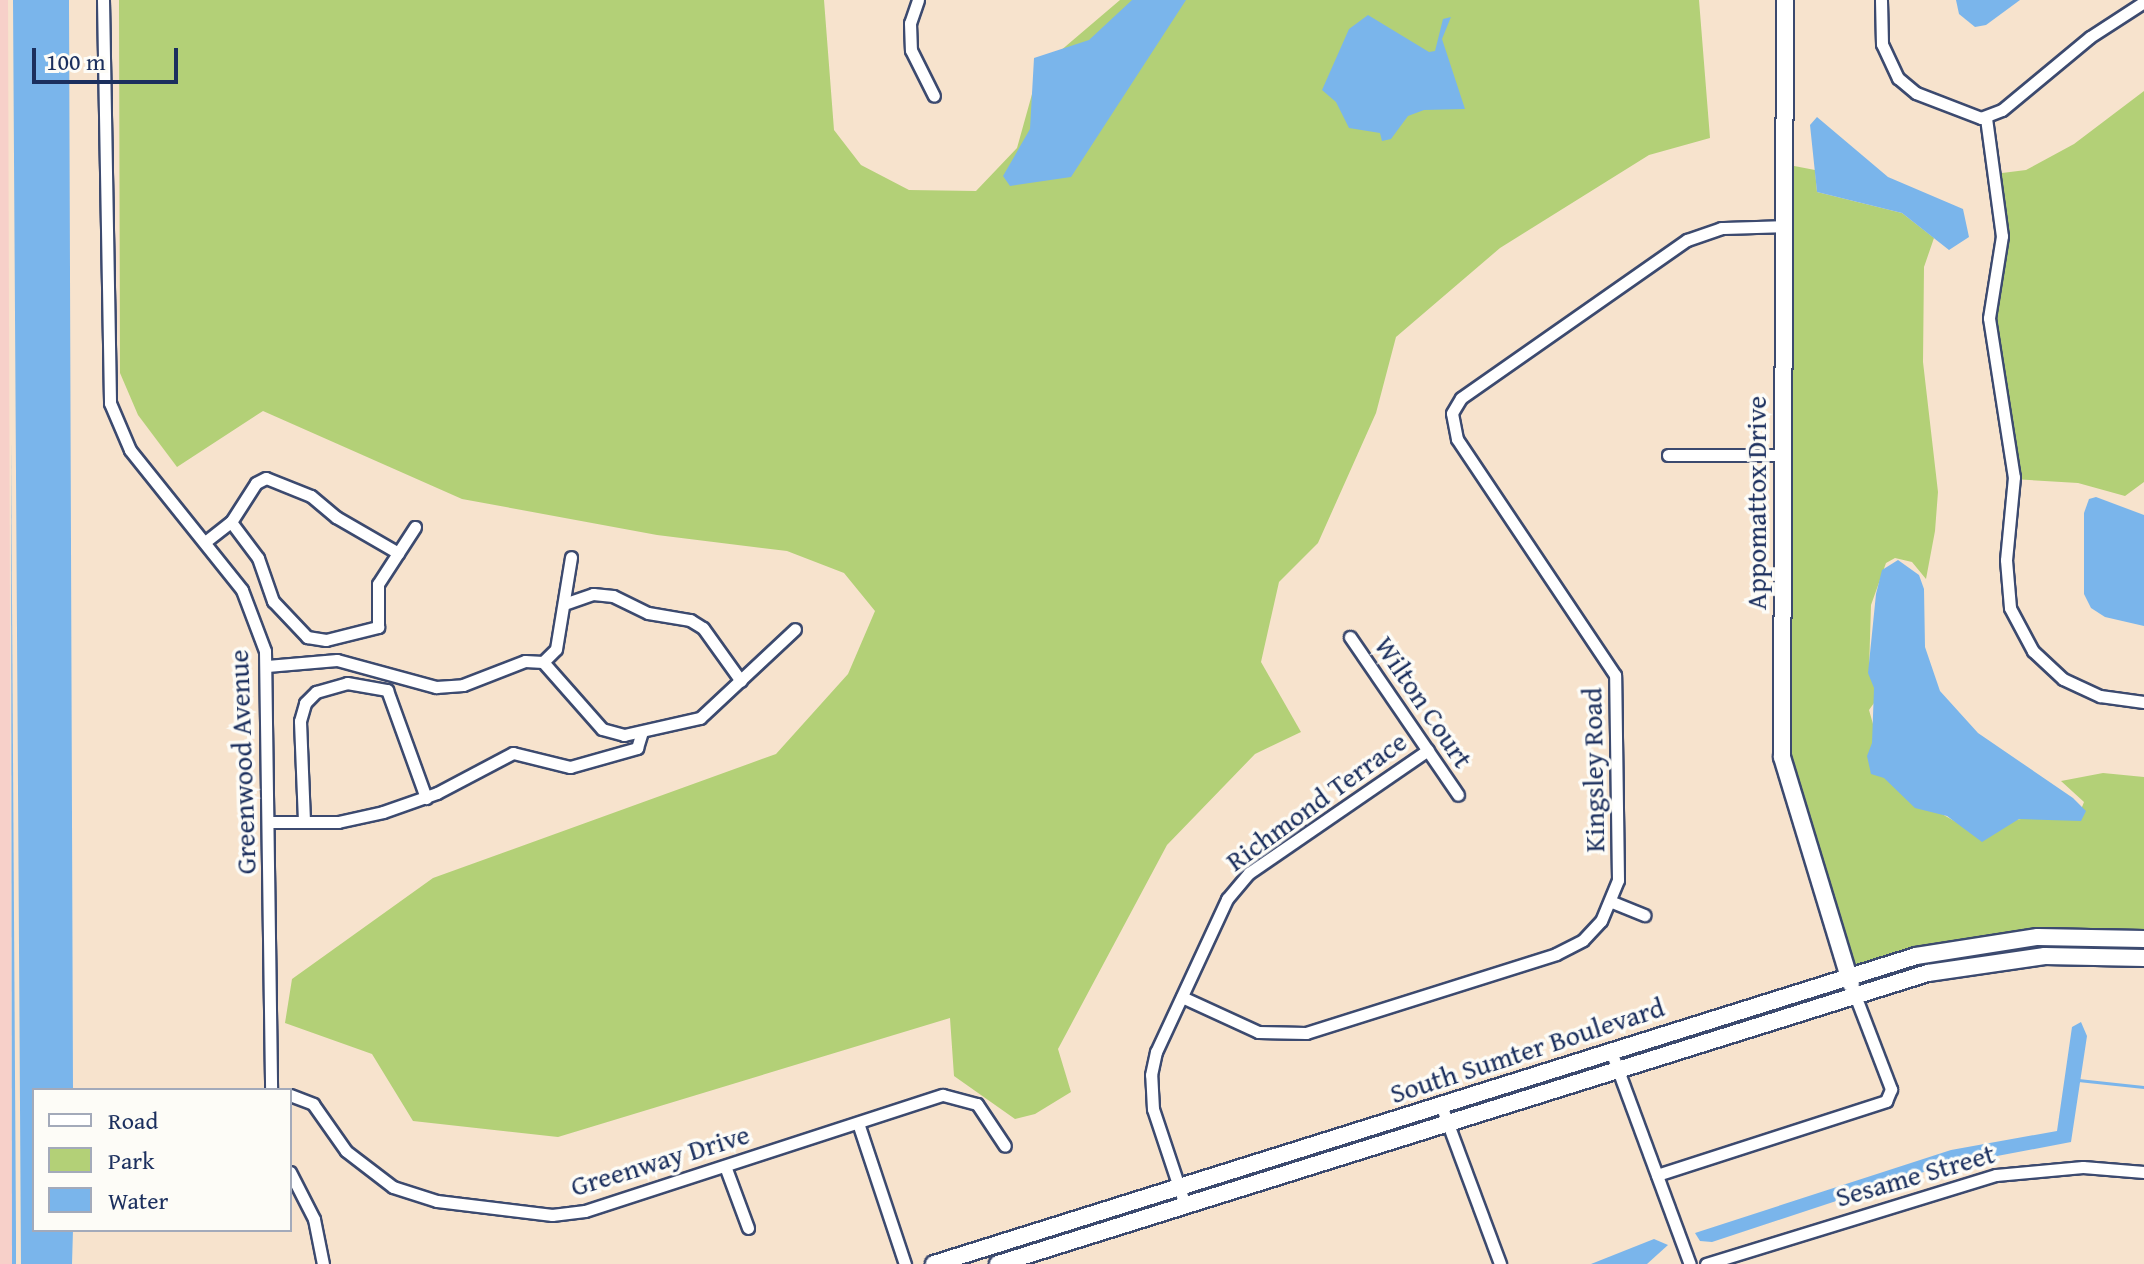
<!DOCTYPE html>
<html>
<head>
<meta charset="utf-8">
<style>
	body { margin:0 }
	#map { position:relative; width:2144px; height:1264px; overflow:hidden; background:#f7e3cd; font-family:"Gentium Book Plus",serif }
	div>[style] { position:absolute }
	.built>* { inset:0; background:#f7d0c9 }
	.green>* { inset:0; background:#b3d077 }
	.water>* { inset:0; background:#7ab5eb }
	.stream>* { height:3px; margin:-1.5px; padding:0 1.5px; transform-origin:1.5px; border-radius:1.5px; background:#7ab5eb }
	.roads { filter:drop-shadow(2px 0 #3c4a6f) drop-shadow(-2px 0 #3c4a6f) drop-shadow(0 2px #3c4a6f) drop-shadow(0 -2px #3c4a6f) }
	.street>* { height:11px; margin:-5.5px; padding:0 5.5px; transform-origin:5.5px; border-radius:5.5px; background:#fff }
	.secondary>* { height:16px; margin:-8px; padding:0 8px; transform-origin:8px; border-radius:8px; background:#fff }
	span { translate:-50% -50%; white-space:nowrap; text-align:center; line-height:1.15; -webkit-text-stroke:7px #fdfcf7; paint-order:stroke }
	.street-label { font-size:28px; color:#1b2f5e }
	.legend { position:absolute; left:32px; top:1088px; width:260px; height:144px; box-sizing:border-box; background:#fdfcf7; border:2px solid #a3aaba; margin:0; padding:10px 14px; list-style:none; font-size:24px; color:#1b2f5e }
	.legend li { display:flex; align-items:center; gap:16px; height:40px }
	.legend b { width:40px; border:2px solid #a3aaba }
	.scale { position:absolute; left:32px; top:48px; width:146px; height:36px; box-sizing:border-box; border:4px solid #1b2f5e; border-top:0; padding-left:10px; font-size:24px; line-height:28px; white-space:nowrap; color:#1b2f5e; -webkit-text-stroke:6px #fdfcf7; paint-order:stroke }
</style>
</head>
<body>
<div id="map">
	<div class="built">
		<i style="clip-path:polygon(0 0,8px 0,12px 1264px,0 1264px)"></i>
	</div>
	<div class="green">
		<i style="clip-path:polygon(119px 0,824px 0,834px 130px,861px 165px,909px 190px,976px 191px,1017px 148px,1039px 69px,1120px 0,1699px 0,1710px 138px,1649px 155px,1500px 248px,1396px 337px,1376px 413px,1318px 543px,1279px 582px,1261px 662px,1301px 732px,1255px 754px,1167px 845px,1058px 1049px,1071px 1092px,1035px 1114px,1015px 1119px,954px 1076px,950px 1018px,558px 1137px,413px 1121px,372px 1054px,285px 1023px,292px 979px,433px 878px,776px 754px,848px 674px,875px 611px,844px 573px,787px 551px,657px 535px,462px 499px,263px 411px,177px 467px,138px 415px,120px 373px)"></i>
		<i style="clip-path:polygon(2144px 91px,2144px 482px,2125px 496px,2078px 483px,2012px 479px,1991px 327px,2002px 248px,1994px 174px,2026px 170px,2074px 144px)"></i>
		<i style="clip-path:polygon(1789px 165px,1815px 170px,1817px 192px,1902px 213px,1934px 238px,1924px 267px,1923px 362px,1938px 492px,1935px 531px,1926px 579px,1912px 562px,1895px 558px,1886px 563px,1871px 605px,1869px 671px,1879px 696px,1869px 710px,1877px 738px,1942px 814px,1977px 834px,2004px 821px,2080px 812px,2084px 802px,2061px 781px,2103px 773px,2144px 777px,2144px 934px,1977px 938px,1852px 970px,1788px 756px)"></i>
	</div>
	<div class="water">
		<i style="clip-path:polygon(13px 0,69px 0,73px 1090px,34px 1090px,34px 1230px,73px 1230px,72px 1264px,21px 1264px)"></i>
		<i style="clip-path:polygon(1132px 0,1186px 0,1071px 177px,1010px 186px,1003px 176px,1030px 129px,1034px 58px,1089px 40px)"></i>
		<i style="clip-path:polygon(1956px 0,2020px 0,1986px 25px,1975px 27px,1959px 14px)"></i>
		<i style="clip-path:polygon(1368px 15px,1429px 52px,1435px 51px,1443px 19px,1451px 17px,1442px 39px,1465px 109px,1424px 110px,1408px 116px,1391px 139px,1382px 141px,1380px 133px,1349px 128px,1336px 102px,1322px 90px,1349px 29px)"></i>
		<i style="clip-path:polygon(1817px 117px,1888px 177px,1963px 209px,1969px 237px,1949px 250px,1902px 213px,1817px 192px,1810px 125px)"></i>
		<i style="clip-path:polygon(11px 440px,16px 1233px,16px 1264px,12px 1264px)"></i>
		<i style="clip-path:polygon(2096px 497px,2144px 515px,2144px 626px,2105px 617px,2091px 608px,2084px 594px,2084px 513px,2089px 499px)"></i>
		<i style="clip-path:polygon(1898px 560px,1919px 575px,1924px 589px,1925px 647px,1940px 691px,1978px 733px,2073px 798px,2086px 811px,2081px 821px,2019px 819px,1982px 842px,1947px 816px,1915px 808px,1884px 778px,1871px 774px,1867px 756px,1872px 743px,1874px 688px,1868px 673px,1876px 594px,1882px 570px)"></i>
		<i style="clip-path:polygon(2081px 1022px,2087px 1036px,2071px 1142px,1939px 1167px,1712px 1242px,1700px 1241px,1695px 1233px,1951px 1150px,2057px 1131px,2072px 1027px)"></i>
		<i style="clip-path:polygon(1654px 1239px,1668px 1245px,1647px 1264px,1591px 1264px)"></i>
	</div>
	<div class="stream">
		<i style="left:2078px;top:1080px;width:66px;rotate:6.1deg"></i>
	</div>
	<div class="roads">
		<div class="street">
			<i style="left:103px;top:0;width:403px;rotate:89deg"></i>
			<i style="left:110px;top:403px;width:51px;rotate:66.9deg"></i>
			<i style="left:130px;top:450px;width:179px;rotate:51.3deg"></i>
			<i style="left:242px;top:590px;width:65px;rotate:69.3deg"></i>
			<i style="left:265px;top:651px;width:439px;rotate:89.2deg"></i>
			<i style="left:918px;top:0;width:24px;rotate:109deg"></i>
			<i style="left:910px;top:23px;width:27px;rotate:88deg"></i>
			<i style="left:911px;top:50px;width:51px;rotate:63.4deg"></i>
			<i style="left:1881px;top:0;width:44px;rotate:88.7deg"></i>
			<i style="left:1882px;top:44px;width:38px;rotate:65deg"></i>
			<i style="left:1898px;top:78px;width:23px;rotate:40deg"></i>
			<i style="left:1916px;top:93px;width:70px;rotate:21deg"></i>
			<i style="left:1981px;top:118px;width:22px;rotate:-21deg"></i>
			<i style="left:2002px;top:110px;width:114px;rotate:-39.7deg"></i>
			<i style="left:2090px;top:37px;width:64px;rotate:-32.9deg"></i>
			<i style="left:1986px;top:118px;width:119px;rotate:82.3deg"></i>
			<i style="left:2002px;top:236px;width:83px;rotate:99deg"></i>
			<i style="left:1989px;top:318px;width:161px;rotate:81.1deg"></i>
			<i style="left:2014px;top:477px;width:83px;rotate:95.5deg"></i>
			<i style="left:2006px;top:560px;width:48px;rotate:85.2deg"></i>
			<i style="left:2010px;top:608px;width:49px;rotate:61.9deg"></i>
			<i style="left:2033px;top:651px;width:41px;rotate:43deg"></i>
			<i style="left:2063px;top:679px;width:41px;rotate:24.7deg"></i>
			<i style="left:2100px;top:696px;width:44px;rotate:7.8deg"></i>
			<i style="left:1668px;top:455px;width:114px"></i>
			<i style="left:231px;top:522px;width:45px;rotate:53.1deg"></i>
			<i style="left:258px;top:558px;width:46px;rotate:70.8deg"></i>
			<i style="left:273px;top:601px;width:50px;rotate:46.6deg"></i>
			<i style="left:307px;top:637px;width:19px;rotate:9deg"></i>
			<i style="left:326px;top:640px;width:54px;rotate:-14deg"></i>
			<i style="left:378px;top:627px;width:43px;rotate:-90deg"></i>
			<i style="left:378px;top:584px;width:68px;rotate:-57deg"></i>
			<i style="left:205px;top:542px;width:33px;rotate:-38deg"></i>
			<i style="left:231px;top:522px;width:46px;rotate:-57.3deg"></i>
			<i style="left:256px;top:483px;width:11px;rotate:-27deg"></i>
			<i style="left:266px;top:478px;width:48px;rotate:21.8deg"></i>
			<i style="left:311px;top:496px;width:33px;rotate:40deg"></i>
			<i style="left:336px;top:517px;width:72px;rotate:30.1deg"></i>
			<i style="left:564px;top:604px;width:31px;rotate:-19deg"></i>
			<i style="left:593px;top:594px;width:20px;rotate:6deg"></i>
			<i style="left:613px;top:596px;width:39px;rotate:26deg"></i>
			<i style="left:648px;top:613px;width:43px;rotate:9.5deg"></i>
			<i style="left:690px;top:620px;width:15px;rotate:32deg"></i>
			<i style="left:703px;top:628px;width:65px;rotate:54.4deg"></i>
			<i style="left:1350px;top:637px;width:191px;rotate:55.6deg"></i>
			<i style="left:543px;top:662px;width:18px;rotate:-45deg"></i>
			<i style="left:556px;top:649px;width:93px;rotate:-80.7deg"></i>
			<i style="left:267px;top:666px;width:70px;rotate:-4.9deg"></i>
			<i style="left:337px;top:660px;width:103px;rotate:15.3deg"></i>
			<i style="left:436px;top:687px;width:27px;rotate:-4deg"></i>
			<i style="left:463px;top:685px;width:66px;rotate:-21.2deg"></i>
			<i style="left:525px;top:661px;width:18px;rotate:3deg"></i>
			<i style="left:543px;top:662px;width:89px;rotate:48.6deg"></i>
			<i style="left:602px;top:729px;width:23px;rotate:15deg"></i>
			<i style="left:624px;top:735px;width:78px;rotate:-12.6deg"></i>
			<i style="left:700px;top:718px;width:130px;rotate:-43.1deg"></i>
			<i style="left:304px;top:821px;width:100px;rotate:-92.3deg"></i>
			<i style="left:300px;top:721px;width:19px;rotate:-74deg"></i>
			<i style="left:305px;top:703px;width:16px;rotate:-45deg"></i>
			<i style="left:316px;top:692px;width:32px;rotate:-16deg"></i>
			<i style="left:347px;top:683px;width:41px;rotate:9.9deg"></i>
			<i style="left:387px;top:690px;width:115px;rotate:70.1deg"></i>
			<i style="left:269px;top:822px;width:69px"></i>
			<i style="left:338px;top:822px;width:46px;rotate:-12.5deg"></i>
			<i style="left:383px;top:812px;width:57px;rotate:-19.4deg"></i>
			<i style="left:437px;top:793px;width:86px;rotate:-27.8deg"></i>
			<i style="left:513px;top:753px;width:59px;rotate:13.8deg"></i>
			<i style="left:570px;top:767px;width:70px;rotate:-15.8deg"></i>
			<i style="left:637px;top:748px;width:17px;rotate:-73deg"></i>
			<i style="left:1612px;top:902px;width:35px;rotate:22deg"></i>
			<i style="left:1182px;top:997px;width:84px;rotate:24.7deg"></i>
			<i style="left:1258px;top:1032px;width:48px;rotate:1.2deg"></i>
			<i style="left:1306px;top:1033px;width:262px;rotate:-17.5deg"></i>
			<i style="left:1556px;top:954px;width:30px;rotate:-27deg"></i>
			<i style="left:1583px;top:940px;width:26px;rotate:-47deg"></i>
			<i style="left:1601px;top:921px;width:44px;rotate:-67.5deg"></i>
			<i style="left:1618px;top:880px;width:205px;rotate:-90.8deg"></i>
			<i style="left:1615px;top:675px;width:284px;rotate:-123.8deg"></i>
			<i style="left:1457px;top:439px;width:26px;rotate:-101deg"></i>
			<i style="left:1452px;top:413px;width:17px;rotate:-59deg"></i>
			<i style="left:1461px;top:398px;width:276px;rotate:-35deg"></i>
			<i style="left:1687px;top:240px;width:36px;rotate:-19deg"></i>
			<i style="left:1721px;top:228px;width:62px;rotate:-1.8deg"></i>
			<i style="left:1611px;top:1051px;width:227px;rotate:69.7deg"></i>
			<i style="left:290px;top:1095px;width:25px;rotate:21deg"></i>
			<i style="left:313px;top:1104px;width:57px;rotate:54.9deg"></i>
			<i style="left:346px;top:1151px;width:59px;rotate:37.5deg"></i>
			<i style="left:393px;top:1187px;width:46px;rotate:17.7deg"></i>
			<i style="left:437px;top:1201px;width:116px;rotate:6.9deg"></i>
			<i style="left:552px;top:1215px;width:33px;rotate:-7deg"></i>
			<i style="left:585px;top:1211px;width:376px;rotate:-18deg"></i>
			<i style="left:943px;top:1095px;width:35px;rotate:15deg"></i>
			<i style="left:977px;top:1104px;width:50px;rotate:56.3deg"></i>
			<i style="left:1441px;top:1105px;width:170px;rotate:69.6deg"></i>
			<i style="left:858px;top:1123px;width:149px;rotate:71.6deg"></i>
			<i style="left:725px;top:1166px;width:66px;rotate:69.6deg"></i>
			<i style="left:290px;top:1172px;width:53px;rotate:62.9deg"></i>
			<i style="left:314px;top:1219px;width:46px;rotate:78.7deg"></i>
			<i style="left:1657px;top:1175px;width:241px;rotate:-17.9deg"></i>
			<i style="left:1886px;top:1101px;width:13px;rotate:-67deg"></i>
			<i style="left:1891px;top:1089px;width:101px;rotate:-111deg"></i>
			<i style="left:1185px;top:1205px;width:101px;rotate:-108.4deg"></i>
			<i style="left:1153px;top:1109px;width:34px;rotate:-93deg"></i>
			<i style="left:1151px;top:1075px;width:24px;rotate:-78deg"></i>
			<i style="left:1156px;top:1052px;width:169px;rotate:-65.1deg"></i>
			<i style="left:1227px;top:899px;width:34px;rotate:-50deg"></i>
			<i style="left:1249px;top:873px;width:217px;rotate:-34.5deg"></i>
			<i style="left:1706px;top:1264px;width:303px;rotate:-17.1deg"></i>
			<i style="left:1996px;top:1175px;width:87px;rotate:-5.3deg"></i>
			<i style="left:2083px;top:1167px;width:61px;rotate:4.7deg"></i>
		</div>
		<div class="secondary">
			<i style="left:1785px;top:0;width:757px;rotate:90.23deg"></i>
			<i style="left:1782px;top:757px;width:237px;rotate:73.1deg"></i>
			<i style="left:934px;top:1264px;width:1029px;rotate:-17.41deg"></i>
			<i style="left:1916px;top:956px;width:123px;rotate:-8.9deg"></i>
			<i style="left:2038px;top:937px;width:106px;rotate:1.1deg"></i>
			<i style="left:998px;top:1264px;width:974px;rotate:-17.38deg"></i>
			<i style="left:1928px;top:973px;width:118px;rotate:-8.3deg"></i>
			<i style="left:2045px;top:956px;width:99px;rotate:1.2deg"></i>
		</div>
	</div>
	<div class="street-label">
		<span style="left:1756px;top:503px;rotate:-90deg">Appomattox Drive</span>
		<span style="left:1424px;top:702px;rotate:56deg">Wilton Court</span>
		<span style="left:242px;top:762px;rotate:-92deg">Greenwood Avenue</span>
		<span style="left:1593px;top:770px;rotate:-91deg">Kingsley Road</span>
		<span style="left:1316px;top:801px;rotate:-36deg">Richmond Terrace</span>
		<span style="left:1527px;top:1050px;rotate:-18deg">South Sumter Boulevard</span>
		<span style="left:660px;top:1160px;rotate:-17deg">Greenway Drive</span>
		<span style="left:1915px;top:1175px;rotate:-16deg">Sesame Street</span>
	</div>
	<ul class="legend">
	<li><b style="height:10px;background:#fff"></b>Road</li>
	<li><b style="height:22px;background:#b3d077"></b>Park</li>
	<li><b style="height:22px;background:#7ab5eb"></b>Water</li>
	</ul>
	<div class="scale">100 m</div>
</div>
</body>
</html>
